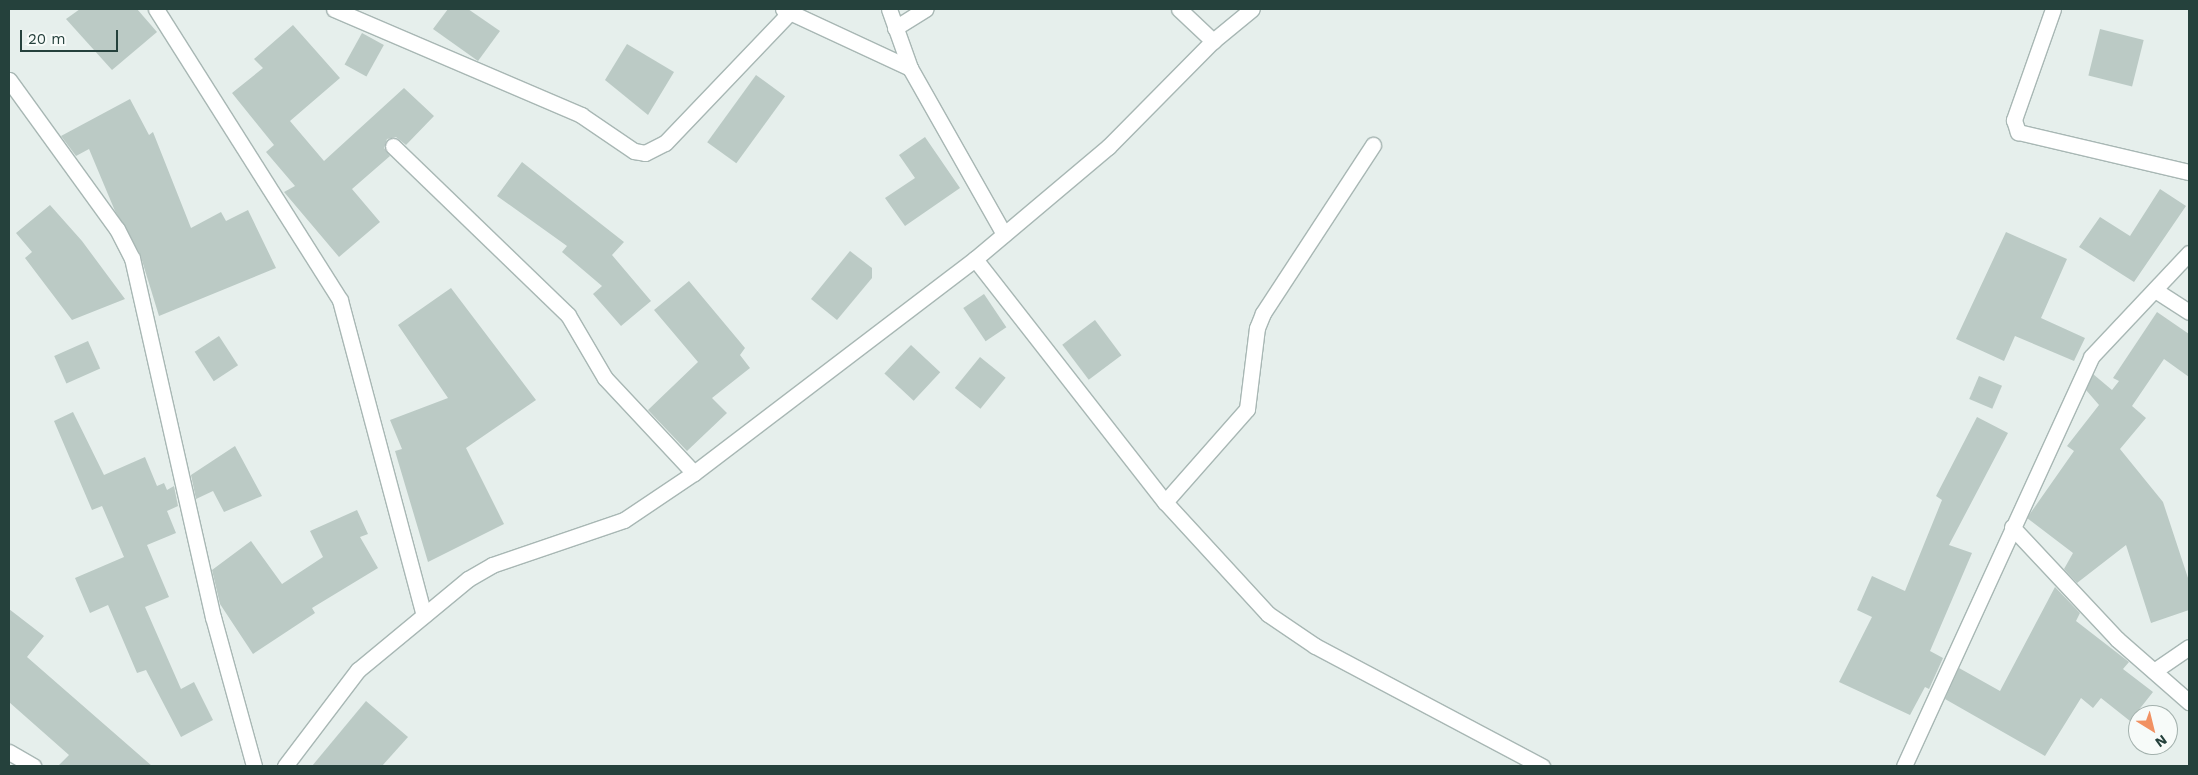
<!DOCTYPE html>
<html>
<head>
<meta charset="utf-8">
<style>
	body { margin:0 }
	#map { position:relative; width:2198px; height:775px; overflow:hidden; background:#e6efec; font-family:"Work Sans",sans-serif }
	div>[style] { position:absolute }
	.building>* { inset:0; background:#bbcac5; transform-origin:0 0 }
	.roads { filter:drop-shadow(1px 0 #a8b7b4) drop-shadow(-1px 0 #a8b7b4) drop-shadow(0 1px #a8b7b4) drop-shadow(0 -1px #a8b7b4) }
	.minor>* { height:15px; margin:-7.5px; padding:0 7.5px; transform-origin:7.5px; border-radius:7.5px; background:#fff }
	span { translate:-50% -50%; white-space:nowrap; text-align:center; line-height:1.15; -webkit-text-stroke:4px #f7fbf9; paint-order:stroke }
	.frame { position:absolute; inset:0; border:10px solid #25413c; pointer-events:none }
	.north { position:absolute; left:2128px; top:705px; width:50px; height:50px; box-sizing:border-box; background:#f7fbf9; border:1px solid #a3b1ad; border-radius:50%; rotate:144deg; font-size:14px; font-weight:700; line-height:20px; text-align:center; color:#25413c }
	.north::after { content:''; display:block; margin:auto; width:18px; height:22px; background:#f19162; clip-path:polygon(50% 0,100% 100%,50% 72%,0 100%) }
	.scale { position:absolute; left:20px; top:30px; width:98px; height:22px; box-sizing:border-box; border:2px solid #25413c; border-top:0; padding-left:6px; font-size:15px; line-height:18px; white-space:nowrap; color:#25413c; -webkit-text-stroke:4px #f7fbf9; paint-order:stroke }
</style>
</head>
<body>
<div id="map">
	<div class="building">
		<i style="clip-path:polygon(80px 9px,137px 9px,157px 32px,112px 70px,66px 19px)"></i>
		<i style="clip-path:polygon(448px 9px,468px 9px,500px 31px,478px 61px,433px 29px)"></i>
		<i style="clip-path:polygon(293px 25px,340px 78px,290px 121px,324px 161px,404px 88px,434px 116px,406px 145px,396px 137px,387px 139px,384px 148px,390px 156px,352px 189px,380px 222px,339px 257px,284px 192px,295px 186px,266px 152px,274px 145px,232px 93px,263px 68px,254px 59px)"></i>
		<i style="left:2100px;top:29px;width:45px;height:48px;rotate:14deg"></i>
		<i style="left:362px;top:33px;width:25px;height:36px;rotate:29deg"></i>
		<i style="clip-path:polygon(627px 44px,674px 72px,648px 115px,605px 80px)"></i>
		<i style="left:756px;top:75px;width:36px;height:83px;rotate:36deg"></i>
		<i style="clip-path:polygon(130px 99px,149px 135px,153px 132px,191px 228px,221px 212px,226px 221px,248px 210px,276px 268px,159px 316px,140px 254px,115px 211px,89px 149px,76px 156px,61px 136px)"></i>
		<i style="clip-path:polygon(925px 137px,960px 188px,905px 226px,885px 198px,915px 178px,899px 155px)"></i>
		<i style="clip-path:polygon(522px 162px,624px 242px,612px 255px,651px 301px,621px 326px,593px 294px,602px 286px,562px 252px,567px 246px,497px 196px)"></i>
		<i style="clip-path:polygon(2160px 189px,2186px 206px,2134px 282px,2079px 247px,2100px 217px,2130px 236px)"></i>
		<i style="clip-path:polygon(50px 205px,82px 241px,125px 299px,72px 320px,25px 258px,32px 252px,16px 233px)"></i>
		<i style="clip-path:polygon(2006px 232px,2067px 259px,2041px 318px,2085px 338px,2074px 361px,2015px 336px,2004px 361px,1956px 339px)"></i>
		<i style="clip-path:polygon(850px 251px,872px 268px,872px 278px,837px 320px,811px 299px)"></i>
		<i style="clip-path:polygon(689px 281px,745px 348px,740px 355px,750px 368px,712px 398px,727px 413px,687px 451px,648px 410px,698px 362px,654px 310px)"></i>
		<i style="clip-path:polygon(451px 288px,536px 400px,466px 448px,504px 524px,428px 562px,395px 451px,402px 449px,390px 420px,448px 398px,398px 325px)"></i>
		<i style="left:984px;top:294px;width:40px;height:25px;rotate:56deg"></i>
		<i style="clip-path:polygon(2157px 312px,2189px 334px,2189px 377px,2164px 359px,2132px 406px,2146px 418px,2120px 449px,2163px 502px,2189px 581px,2189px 610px,2151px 623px,2126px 545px,2077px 583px,2064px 569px,2073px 553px,2027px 518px,2074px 451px,2067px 446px,2099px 405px,2086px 390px,2093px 374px,2112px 390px,2119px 381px,2113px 378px)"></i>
		<i style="left:1095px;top:320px;width:44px;height:41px;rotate:53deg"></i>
		<i style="left:219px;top:336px;width:35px;height:29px;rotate:57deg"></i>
		<i style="left:88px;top:341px;width:30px;height:37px;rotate:66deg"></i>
		<i style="left:911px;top:345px;width:40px;height:39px;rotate:43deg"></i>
		<i style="left:980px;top:357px;width:33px;height:40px;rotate:39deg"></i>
		<i style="left:1979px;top:376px;width:25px;height:25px;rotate:23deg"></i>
		<i style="clip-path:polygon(73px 412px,104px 475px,145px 457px,157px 486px,164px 483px,167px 490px,174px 486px,178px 506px,167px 511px,176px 533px,147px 545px,169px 597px,145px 607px,181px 689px,194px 682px,213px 720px,181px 737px,146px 670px,137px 673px,108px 605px,90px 613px,75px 578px,124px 557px,102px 506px,92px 510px,54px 421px)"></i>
		<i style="clip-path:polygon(1977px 417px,2008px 433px,1949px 545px,1972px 553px,1930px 651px,1943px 658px,1929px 689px,1925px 687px,1910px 715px,1839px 682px,1872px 617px,1857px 610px,1872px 576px,1905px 591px,1942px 500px,1936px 496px)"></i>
		<i style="clip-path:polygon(235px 446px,262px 496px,224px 512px,213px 491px,196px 499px,191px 475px)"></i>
		<i style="clip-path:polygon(357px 510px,368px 534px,360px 537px,378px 568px,312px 608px,315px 613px,253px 654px,220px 604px,212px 570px,251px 541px,282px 584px,323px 557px,310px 531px)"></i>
		<i style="clip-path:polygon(2055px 587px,2080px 613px,2076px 621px,2129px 662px,2123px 669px,2153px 692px,2130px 721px,2101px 698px,2093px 708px,2081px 698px,2045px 756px,1945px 699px,1959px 668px,2000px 691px)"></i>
		<i style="clip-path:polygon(9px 609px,44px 636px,27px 657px,152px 766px,58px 766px,69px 755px,9px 702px)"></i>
		<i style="clip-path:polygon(366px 701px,408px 737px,382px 766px,312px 766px)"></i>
	</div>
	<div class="roads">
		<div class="minor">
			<i style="left:156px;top:9px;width:344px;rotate:57.7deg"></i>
			<i style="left:340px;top:300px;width:326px;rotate:75.1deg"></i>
			<i style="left:334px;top:9px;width:269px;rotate:23.2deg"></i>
			<i style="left:581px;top:115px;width:64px;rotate:34.2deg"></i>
			<i style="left:634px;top:151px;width:11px;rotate:10deg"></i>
			<i style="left:645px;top:153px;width:22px;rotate:-27deg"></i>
			<i style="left:665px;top:143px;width:181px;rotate:-46.3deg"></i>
			<i style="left:783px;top:9px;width:140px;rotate:24.9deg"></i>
			<i style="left:889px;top:9px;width:63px;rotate:70.4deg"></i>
			<i style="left:910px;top:68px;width:191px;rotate:60.5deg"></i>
			<i style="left:1179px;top:9px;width:47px;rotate:43.3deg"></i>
			<i style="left:2053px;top:9px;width:118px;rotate:109.4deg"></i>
			<i style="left:2014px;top:120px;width:13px;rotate:72deg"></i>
			<i style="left:2018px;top:132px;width:176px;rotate:13.2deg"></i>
			<i style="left:895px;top:28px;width:36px;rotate:-32deg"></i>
			<i style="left:9px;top:80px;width:184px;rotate:54.1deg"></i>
			<i style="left:117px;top:229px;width:33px;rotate:63deg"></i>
			<i style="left:132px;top:258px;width:368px;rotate:77.3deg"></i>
			<i style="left:213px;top:617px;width:155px;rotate:74.6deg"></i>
			<i style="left:393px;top:146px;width:243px;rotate:44deg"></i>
			<i style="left:568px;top:315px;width:73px;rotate:59.6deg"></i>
			<i style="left:605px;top:378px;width:130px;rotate:46.9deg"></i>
			<i style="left:975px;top:259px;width:308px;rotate:52deg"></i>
			<i style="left:1165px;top:502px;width:152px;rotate:47.4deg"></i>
			<i style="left:1268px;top:614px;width:57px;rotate:34.2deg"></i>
			<i style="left:1315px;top:646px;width:257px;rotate:27.9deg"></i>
			<i style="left:2155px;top:290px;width:40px;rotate:32.9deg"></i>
			<i style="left:1165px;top:502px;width:124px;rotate:-48.6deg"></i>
			<i style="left:1247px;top:409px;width:82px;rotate:-83deg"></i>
			<i style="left:1257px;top:328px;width:16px;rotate:-68deg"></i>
			<i style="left:1263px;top:313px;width:201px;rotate:-56.8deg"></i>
			<i style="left:2012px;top:527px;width:154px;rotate:46.8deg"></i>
			<i style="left:2117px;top:639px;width:96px;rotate:41.2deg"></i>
			<i style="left:2154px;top:671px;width:42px;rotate:-34.4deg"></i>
			<i style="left:9px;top:752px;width:28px;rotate:30deg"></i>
			<i style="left:285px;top:766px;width:121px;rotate:-52.8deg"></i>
			<i style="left:358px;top:670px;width:143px;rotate:-39.6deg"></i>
			<i style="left:468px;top:579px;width:28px;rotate:-30deg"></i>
			<i style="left:492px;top:565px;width:139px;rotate:-18.8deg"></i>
			<i style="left:624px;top:520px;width:84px;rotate:-33.9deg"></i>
			<i style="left:694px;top:473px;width:353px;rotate:-37.3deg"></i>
			<i style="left:975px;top:259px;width:174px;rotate:-40.1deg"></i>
			<i style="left:1108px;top:147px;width:149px;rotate:-45.3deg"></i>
			<i style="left:1213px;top:41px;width:50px;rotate:-39.4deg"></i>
			<i style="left:1904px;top:766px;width:450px;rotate:-65.4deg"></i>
			<i style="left:2091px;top:357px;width:143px;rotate:-46.7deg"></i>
		</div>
	</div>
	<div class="frame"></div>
	<div class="north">N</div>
	<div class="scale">20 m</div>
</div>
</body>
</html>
